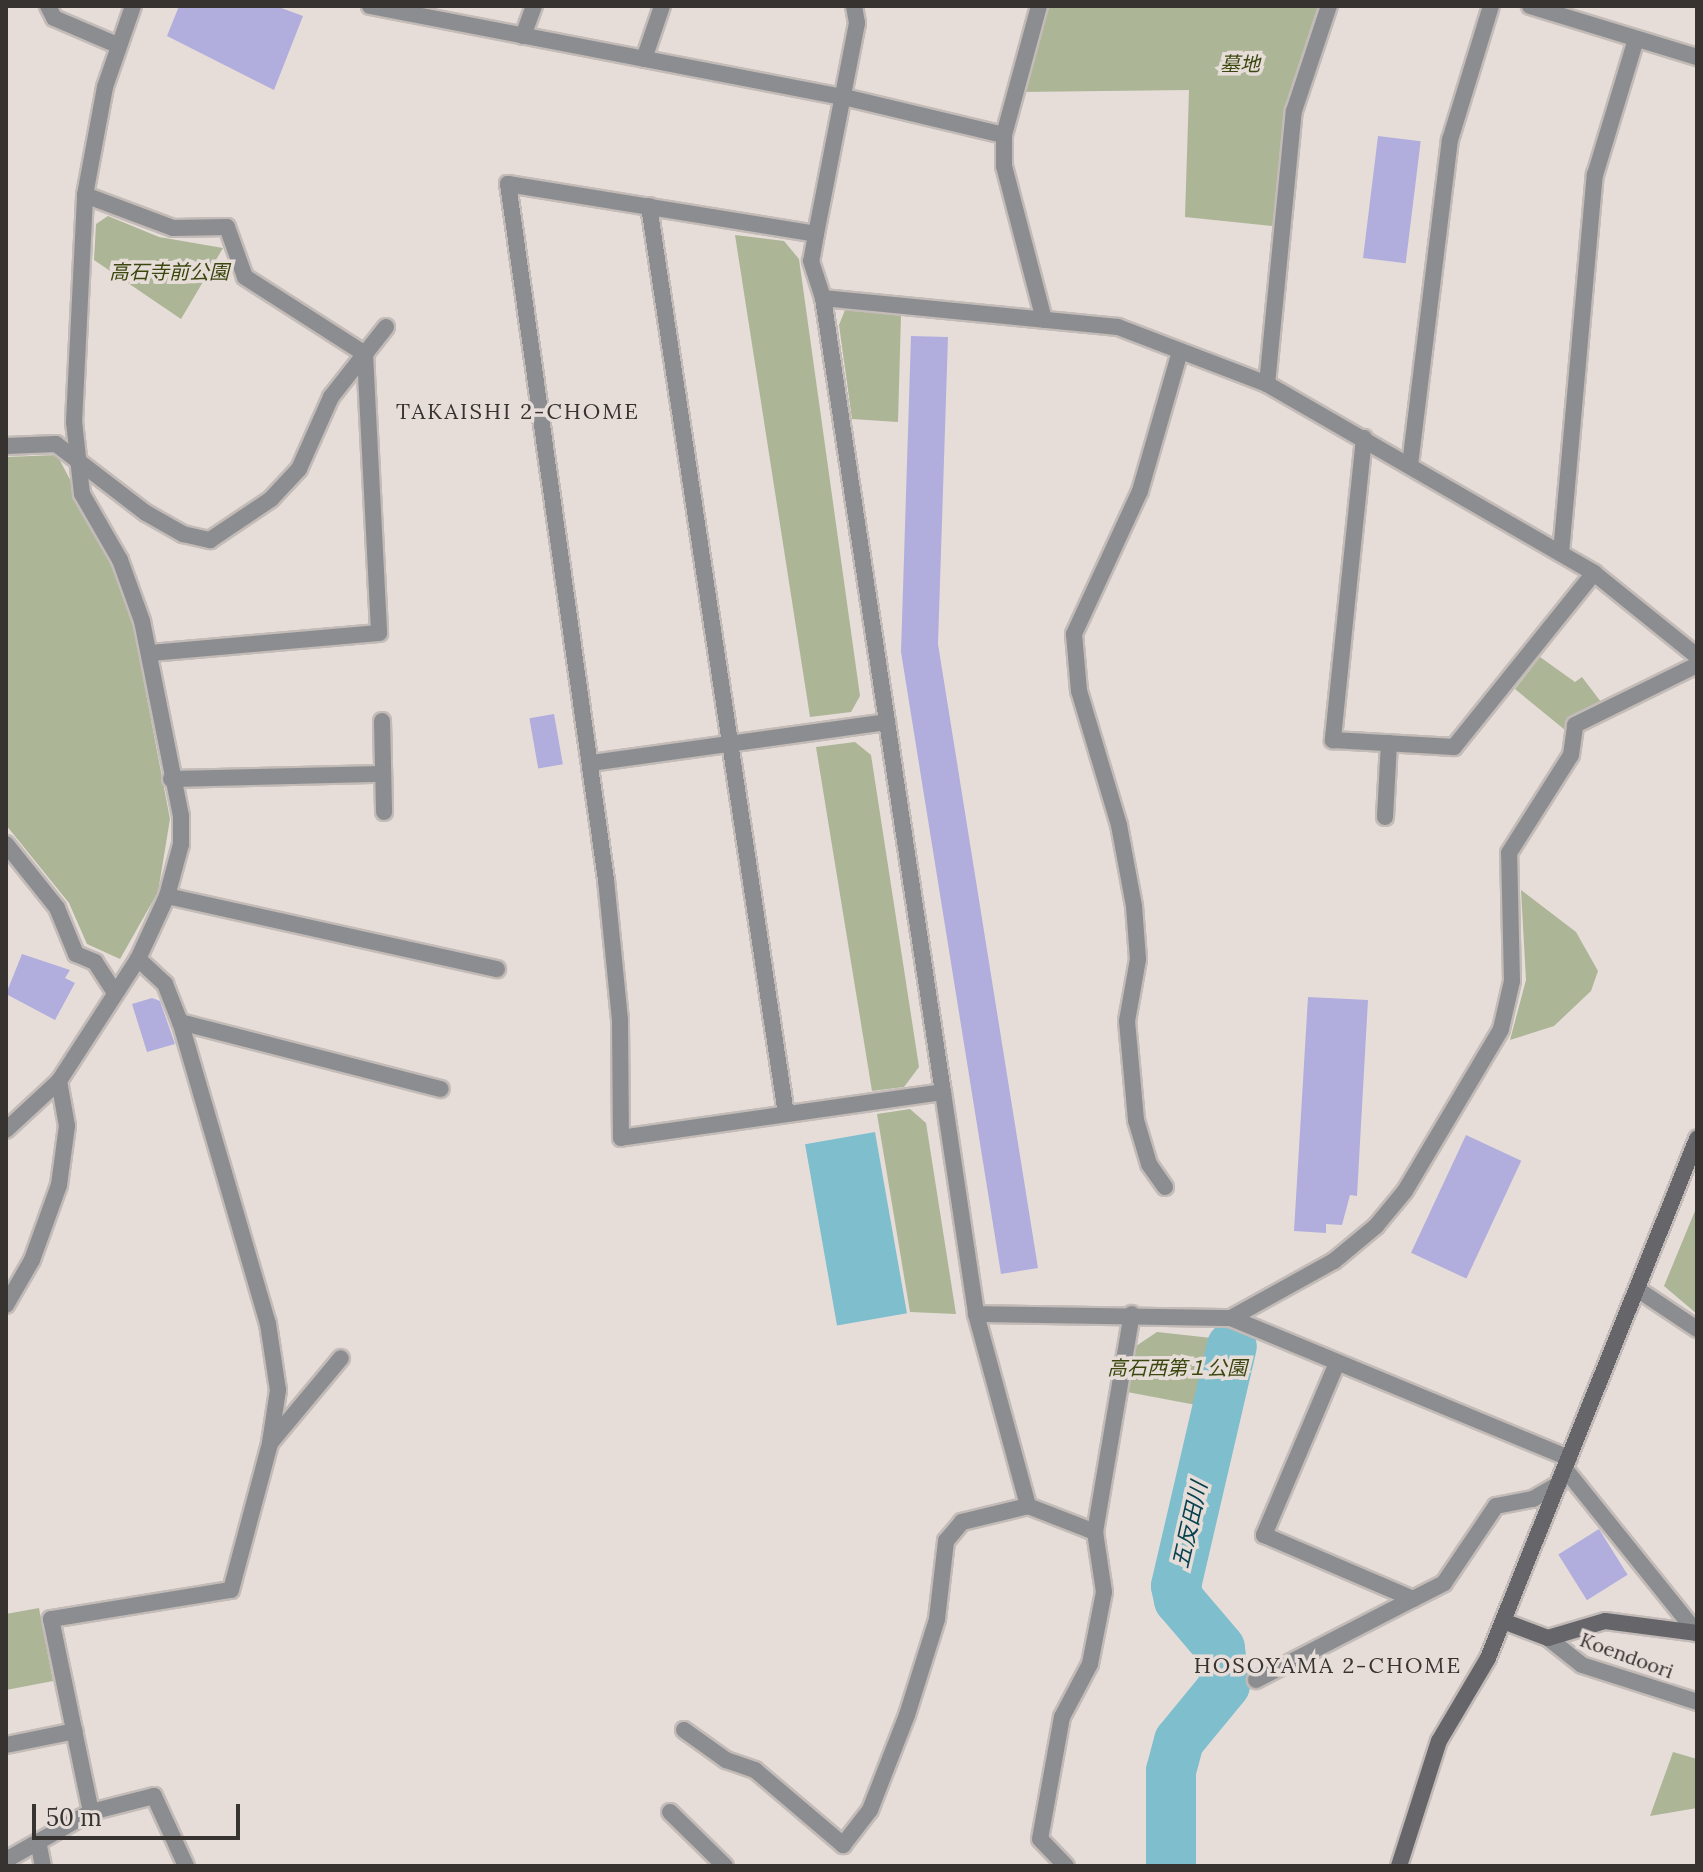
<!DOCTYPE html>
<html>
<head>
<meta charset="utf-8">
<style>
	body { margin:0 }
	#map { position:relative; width:1703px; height:1872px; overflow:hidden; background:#e6ddd9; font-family:Lora,"Noto Sans JP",serif }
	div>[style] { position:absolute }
	.green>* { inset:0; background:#acb596 }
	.water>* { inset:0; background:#7ebecd; transform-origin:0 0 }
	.river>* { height:50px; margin:-25px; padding:0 25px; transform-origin:25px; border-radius:25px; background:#7ebecd }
	.building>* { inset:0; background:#b1aede; transform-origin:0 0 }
	.roads { filter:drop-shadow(2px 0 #c3bbb7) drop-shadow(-2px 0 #c3bbb7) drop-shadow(0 2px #c3bbb7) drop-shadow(0 -2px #c3bbb7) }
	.street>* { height:16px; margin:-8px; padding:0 8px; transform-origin:8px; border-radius:8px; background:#8c8d90 }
	.secondary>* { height:16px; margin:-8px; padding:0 8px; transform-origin:8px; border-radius:8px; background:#65656a }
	span { translate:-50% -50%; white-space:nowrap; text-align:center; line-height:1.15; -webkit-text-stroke:7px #e6ddd9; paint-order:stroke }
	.park-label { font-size:20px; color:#3b470e; font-style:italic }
	.street-label { font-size:20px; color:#363331 }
	.neighbourhood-label { font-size:22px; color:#363331; letter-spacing:2px }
	.water-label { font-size:22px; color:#06434e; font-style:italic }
	.frame { position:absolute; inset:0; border:8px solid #363331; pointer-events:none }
	.scale { position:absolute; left:32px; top:1804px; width:208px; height:36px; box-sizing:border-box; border:4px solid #363331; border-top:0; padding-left:10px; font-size:24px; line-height:28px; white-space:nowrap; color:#363331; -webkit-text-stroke:6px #e6ddd9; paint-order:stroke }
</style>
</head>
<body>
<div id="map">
	<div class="green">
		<i style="clip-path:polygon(1044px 6px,1318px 6px,1289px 94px,1273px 226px,1185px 217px,1189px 90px,1019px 92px)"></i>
		<i style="clip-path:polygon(108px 216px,159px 237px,223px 248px,181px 319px,94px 260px,96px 224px)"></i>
		<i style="clip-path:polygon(735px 235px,784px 241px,799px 259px,860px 696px,851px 712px,810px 717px)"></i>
		<i style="clip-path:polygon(845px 310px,901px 315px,898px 422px,852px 419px,839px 325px)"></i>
		<i style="clip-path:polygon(57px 455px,125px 583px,170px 819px,158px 892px,120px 959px,87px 944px,69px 903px,6px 825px,6px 457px)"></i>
		<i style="clip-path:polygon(1540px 657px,1575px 682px,1582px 677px,1601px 702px,1567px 719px,1565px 730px,1515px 689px)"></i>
		<i style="clip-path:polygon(855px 742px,871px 755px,919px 1067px,904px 1087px,872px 1091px,816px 747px)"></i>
		<i style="clip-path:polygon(1521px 890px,1576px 932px,1598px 971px,1591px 991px,1554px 1026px,1510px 1040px,1526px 980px)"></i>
		<i style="clip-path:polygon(910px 1109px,926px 1123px,956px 1314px,910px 1312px,877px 1114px)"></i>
		<i style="clip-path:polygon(1697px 1206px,1697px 1314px,1664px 1286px)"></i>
		<i style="clip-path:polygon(1157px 1332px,1221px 1339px,1207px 1407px,1127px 1392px,1136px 1346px)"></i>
		<i style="clip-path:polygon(39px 1608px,53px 1681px,6px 1690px,6px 1614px)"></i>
		<i style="clip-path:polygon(1673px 1752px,1697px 1759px,1697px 1808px,1650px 1816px)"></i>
	</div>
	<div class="water">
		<i style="left:875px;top:1132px;width:184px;height:71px;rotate:80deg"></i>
	</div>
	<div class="river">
		<i style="left:1171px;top:1866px;width:95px;rotate:-90deg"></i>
		<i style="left:1171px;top:1771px;width:31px;rotate:-75deg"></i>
		<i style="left:1179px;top:1741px;width:72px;rotate:-50.6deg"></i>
		<i style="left:1225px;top:1685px;width:37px;rotate:-98deg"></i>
		<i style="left:1220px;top:1648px;width:63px;rotate:-130.5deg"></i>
		<i style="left:1179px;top:1600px;width:14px;rotate:-102deg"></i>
		<i style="left:1176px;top:1586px;width:246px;rotate:-76.9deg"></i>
	</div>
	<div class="building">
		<i style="clip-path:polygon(179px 6px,276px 6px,303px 16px,274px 90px,167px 36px)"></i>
		<i style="left:1378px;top:136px;width:43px;height:123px;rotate:7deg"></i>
		<i style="clip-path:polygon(911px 336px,948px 337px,938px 644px,1038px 1268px,1001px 1274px,901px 652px)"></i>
		<i style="left:554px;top:714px;width:51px;height:25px;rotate:80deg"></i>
		<i style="clip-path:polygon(22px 954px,70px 970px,65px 978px,75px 983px,55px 1020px,6px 994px)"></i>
		<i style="clip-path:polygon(1308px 997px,1368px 1000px,1357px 1196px,1350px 1195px,1342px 1225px,1326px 1224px,1326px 1233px,1294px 1231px)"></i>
		<i style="clip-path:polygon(152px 998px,160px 1001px,175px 1044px,147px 1052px,132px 1004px)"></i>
		<i style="left:1466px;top:1135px;width:61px;height:130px;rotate:25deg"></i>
		<i style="left:1599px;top:1529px;width:54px;height:48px;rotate:58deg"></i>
	</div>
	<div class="roads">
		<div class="street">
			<i style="left:48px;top:6px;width:13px;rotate:63deg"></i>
			<i style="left:54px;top:18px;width:69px;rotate:23.2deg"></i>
			<i style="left:370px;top:6px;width:483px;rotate:10.9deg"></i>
			<i style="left:844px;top:97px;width:164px;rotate:13.4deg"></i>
			<i style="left:1039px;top:6px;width:134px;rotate:105.2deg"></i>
			<i style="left:1004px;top:135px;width:31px;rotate:90deg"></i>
			<i style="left:1004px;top:166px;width:159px;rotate:75.4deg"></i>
			<i style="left:1530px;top:6px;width:175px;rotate:17deg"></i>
			<i style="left:523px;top:36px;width:32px;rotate:-70deg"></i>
			<i style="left:644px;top:59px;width:56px;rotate:-71.2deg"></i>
			<i style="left:85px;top:195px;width:94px;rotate:20.6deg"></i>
			<i style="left:173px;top:228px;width:54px;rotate:-1.1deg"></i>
			<i style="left:227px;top:227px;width:53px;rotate:70.2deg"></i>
			<i style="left:245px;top:277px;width:143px;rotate:32.7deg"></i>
			<i style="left:365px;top:354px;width:279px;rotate:87.1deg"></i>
			<i style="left:379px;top:633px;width:230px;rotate:175deg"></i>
			<i style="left:649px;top:206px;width:918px;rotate:81.42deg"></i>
			<i style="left:816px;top:234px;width:215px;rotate:-79deg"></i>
			<i style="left:857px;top:23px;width:17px;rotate:-100deg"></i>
			<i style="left:823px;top:298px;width:296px;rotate:5.6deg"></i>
			<i style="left:1118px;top:327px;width:160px;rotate:20.9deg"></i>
			<i style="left:1267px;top:384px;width:378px;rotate:30deg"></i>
			<i style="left:1594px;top:573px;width:132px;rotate:38.9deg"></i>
			<i style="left:1267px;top:384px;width:274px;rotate:-84.4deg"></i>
			<i style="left:1294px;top:111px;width:111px;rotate:-71.6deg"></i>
			<i style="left:1364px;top:438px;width:304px;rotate:95.9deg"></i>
			<i style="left:1333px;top:740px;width:121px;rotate:3.3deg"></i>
			<i style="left:1454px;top:747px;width:223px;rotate:-51.2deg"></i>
			<i style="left:6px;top:446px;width:50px;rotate:-2.3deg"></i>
			<i style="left:56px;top:444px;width:113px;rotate:37.5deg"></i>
			<i style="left:146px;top:513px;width:43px;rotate:29.6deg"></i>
			<i style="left:183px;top:534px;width:28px;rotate:13deg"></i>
			<i style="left:210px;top:540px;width:73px;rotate:-33.9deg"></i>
			<i style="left:271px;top:499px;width:41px;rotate:-47deg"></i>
			<i style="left:299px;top:469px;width:79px;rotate:-66deg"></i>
			<i style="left:331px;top:397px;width:89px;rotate:-51.8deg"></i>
			<i style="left:1410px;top:465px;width:327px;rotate:-83deg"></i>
			<i style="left:1450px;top:140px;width:140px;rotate:-73deg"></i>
			<i style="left:1561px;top:553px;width:380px;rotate:-84.9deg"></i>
			<i style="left:1595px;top:175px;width:142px;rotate:-73.2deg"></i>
			<i style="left:382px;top:721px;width:91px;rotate:88.7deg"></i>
			<i style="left:591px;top:763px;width:299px;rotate:-7.9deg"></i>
			<i style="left:171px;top:779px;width:212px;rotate:-1.4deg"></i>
			<i style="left:1385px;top:817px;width:74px;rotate:-86.9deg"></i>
			<i style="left:6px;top:844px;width:82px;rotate:51.4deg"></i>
			<i style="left:57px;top:908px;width:50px;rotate:67.6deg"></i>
			<i style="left:76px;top:954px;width:21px;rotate:23deg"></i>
			<i style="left:95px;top:962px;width:33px;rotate:57deg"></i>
			<i style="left:167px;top:896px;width:338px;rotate:12.5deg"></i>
			<i style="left:180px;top:1022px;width:269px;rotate:14.4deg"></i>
			<i style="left:943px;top:1092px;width:325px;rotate:171.9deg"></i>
			<i style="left:621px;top:1138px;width:118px;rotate:-90.5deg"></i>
			<i style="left:620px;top:1020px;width:141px;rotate:-95.7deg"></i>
			<i style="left:606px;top:880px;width:703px;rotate:-98.01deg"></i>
			<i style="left:508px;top:184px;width:312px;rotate:9.2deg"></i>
			<i style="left:816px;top:234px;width:27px;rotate:100deg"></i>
			<i style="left:811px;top:261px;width:39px;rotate:72deg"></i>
			<i style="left:823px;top:298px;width:803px;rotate:81.41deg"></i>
			<i style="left:943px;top:1092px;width:224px;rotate:81.5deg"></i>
			<i style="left:976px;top:1314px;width:199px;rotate:74.8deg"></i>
			<i style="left:1028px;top:1506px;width:72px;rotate:21.2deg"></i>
			<i style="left:6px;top:1130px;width:72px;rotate:-42.8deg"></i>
			<i style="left:59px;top:1081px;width:145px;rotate:-57.1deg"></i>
			<i style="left:138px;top:959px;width:69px;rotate:-65.3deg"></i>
			<i style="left:167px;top:896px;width:54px;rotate:-74.9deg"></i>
			<i style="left:181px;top:844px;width:28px;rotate:-90deg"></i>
			<i style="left:181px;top:816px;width:199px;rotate:-101.3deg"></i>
			<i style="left:142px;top:621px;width:65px;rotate:-109.8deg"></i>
			<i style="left:120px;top:560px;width:76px;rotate:-119.9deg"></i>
			<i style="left:82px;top:494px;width:72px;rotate:-96.3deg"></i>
			<i style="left:74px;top:422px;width:227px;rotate:-87.2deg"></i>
			<i style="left:85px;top:195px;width:110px;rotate:-79.5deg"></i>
			<i style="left:105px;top:87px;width:86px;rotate:-70.9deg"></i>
			<i style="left:1165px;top:1187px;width:28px;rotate:-125deg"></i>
			<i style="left:1149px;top:1164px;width:46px;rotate:-106.5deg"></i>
			<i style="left:1136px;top:1120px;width:99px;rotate:-95.2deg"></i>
			<i style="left:1127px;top:1021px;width:63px;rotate:-79.9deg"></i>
			<i style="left:1138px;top:959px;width:53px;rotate:-94.3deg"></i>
			<i style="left:1134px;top:906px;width:82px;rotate:-100.5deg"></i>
			<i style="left:1119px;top:825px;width:140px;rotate:-106.6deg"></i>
			<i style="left:1079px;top:691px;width:57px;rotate:-95deg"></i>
			<i style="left:1074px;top:634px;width:157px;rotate:-65.2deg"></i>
			<i style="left:1140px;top:491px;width:141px;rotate:-74deg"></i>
			<i style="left:1637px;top:1289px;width:72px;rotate:33.7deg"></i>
			<i style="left:6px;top:1305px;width:52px;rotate:-60deg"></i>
			<i style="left:32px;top:1260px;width:80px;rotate:-70.2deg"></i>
			<i style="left:59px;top:1185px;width:60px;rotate:-82.3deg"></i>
			<i style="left:67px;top:1126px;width:46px;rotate:-100.1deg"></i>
			<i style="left:976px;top:1314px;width:255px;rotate:0.9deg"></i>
			<i style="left:1231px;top:1318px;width:366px;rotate:22.5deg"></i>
			<i style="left:1231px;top:1318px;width:118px;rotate:-29deg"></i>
			<i style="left:1334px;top:1261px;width:55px;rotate:-39.8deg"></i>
			<i style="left:1376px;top:1226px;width:45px;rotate:-50.4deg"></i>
			<i style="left:1405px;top:1191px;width:188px;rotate:-59.3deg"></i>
			<i style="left:1501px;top:1029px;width:49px;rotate:-77.1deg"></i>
			<i style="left:1512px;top:981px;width:128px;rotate:-91.3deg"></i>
			<i style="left:1509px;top:853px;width:116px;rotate:-57.7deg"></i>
			<i style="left:1571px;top:755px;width:30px;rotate:-82deg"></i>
			<i style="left:1575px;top:725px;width:136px;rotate:-26.2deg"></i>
			<i style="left:1337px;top:1363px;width:187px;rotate:113deg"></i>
			<i style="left:1264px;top:1535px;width:162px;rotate:23.2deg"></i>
			<i style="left:1413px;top:1599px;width:35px;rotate:-27deg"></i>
			<i style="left:1444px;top:1583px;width:93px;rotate:-56deg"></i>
			<i style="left:1496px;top:1506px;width:38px;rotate:-11deg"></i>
			<i style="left:1533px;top:1499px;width:30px;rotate:-30deg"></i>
			<i style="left:271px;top:1442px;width:109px;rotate:-50.2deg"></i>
			<i style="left:1565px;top:1469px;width:211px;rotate:51.2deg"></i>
			<i style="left:1548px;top:1638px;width:43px;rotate:38.5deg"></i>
			<i style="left:1582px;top:1665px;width:121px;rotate:17.8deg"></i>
			<i style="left:1256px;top:1680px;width:177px;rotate:-27.3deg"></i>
			<i style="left:684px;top:1730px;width:52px;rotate:35.5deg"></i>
			<i style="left:726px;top:1760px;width:31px;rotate:19deg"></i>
			<i style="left:755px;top:1770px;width:116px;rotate:40.4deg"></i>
			<i style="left:843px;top:1845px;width:44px;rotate:-52.4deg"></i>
			<i style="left:870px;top:1810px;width:102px;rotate:-68.7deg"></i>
			<i style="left:907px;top:1715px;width:101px;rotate:-72.6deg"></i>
			<i style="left:937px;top:1619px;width:79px;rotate:-83.4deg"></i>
			<i style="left:946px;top:1541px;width:25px;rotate:-50deg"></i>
			<i style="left:962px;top:1522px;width:68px;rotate:-13.6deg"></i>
			<i style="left:6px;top:1745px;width:70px;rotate:-11.5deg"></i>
			<i style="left:91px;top:1812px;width:197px;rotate:-101.7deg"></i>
			<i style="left:51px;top:1619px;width:182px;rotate:-9.2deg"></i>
			<i style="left:231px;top:1590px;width:152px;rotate:-75.1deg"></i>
			<i style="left:270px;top:1443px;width:54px;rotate:-81.4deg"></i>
			<i style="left:278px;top:1390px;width:67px;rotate:-98.6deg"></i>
			<i style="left:268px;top:1324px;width:315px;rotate:-106.2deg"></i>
			<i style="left:180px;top:1022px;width:41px;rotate:-111.5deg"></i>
			<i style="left:165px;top:984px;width:37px;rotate:-137deg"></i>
			<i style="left:670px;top:1812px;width:77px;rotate:44.5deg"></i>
			<i style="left:39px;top:1846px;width:20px;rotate:79deg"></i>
			<i style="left:6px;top:1860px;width:98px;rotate:-29.5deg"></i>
			<i style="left:91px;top:1812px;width:65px;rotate:-14.3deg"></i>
			<i style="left:154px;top:1796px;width:77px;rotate:65.4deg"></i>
			<i style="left:1066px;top:1866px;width:37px;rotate:-134deg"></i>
			<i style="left:1040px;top:1839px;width:124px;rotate:-79.8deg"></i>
			<i style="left:1062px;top:1717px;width:60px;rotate:-62.2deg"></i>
			<i style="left:1090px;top:1664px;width:73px;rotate:-79deg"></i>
			<i style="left:1104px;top:1592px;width:61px;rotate:-98.5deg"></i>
			<i style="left:1095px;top:1532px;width:221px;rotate:-80.4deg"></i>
		</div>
		<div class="secondary">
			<i style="left:1503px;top:1621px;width:48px;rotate:20.7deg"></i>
			<i style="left:1548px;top:1638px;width:59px;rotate:-16.6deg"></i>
			<i style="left:1605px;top:1621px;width:93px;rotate:7.4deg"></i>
			<i style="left:1399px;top:1866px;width:131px;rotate:-72.3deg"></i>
			<i style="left:1439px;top:1741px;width:96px;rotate:-59.4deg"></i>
			<i style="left:1488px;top:1658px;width:560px;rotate:-68.07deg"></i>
		</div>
	</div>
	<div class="park-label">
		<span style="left:1240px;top:63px">墓地</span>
		<span style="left:169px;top:271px">高石寺前公園</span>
		<span style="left:1177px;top:1367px">高石西第１公園</span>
	</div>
	<div class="street-label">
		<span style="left:1627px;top:1655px;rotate:20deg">Koendoori</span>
	</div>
	<div class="neighbourhood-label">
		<span style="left:518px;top:412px">TAKAISHI 2-CHOME</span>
		<span style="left:1328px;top:1666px">HOSOYAMA 2-CHOME</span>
	</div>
	<div class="water-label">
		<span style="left:1190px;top:1525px;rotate:-77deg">五反田川</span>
	</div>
	<div class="frame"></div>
	<div class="scale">50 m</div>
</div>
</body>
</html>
